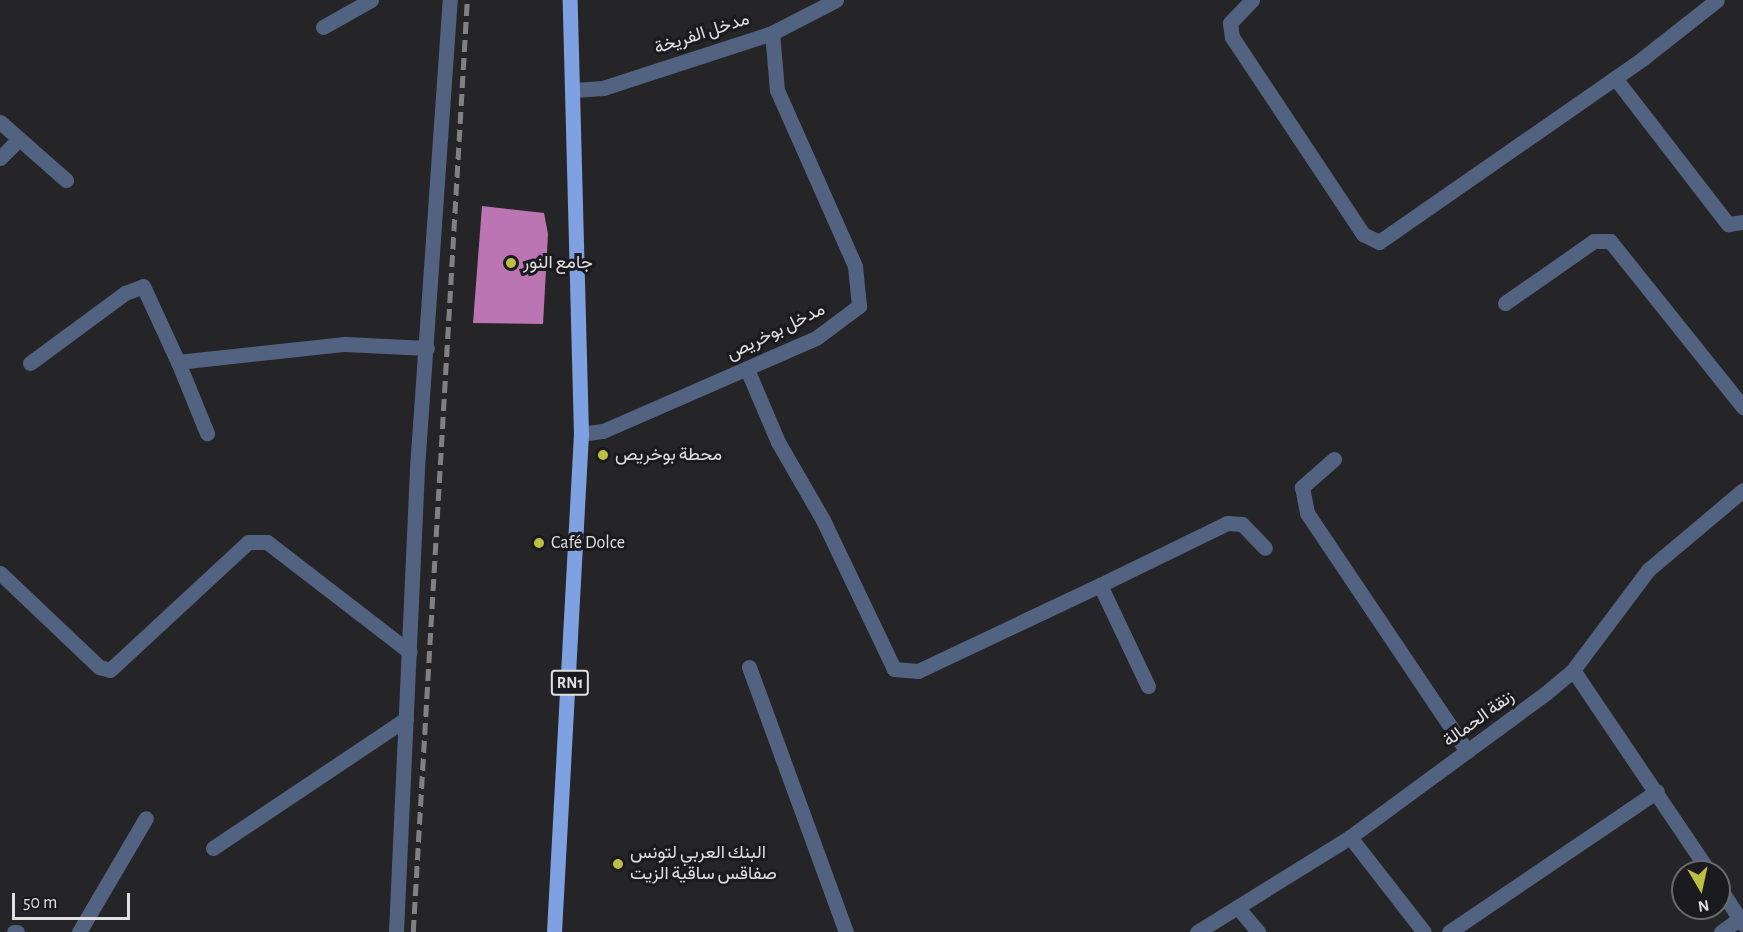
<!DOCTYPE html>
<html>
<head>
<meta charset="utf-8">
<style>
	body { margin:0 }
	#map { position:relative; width:1743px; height:932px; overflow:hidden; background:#252427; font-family:"Alegreya Sans",Vazirmatn,sans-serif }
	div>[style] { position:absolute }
	.building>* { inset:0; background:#bc75b3 }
	.street>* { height:15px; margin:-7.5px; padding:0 7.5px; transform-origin:7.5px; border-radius:7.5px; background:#526382 }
	.primary>* { height:15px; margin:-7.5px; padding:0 7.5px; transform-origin:7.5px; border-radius:7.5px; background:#7fa1e1 }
	.rail>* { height:4.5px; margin-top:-2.25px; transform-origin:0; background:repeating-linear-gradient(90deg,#818083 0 12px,transparent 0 18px) }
	.dots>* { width:16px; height:16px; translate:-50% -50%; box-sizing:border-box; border:3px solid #1b1a1e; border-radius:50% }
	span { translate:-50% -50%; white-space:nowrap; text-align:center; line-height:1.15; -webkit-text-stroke:6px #1b1a1e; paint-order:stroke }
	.shield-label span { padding:2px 4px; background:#1b1a1e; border:2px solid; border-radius:4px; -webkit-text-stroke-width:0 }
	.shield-label { font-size:16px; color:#e0e0e2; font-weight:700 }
	.street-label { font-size:18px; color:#e0e0e2 }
	.poi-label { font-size:18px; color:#e0e0e2 }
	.left { translate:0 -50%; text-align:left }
	.north { position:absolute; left:1671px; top:860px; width:60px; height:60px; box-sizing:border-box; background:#1b1a1e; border:2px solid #6a696c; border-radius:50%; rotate:171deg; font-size:16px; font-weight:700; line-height:24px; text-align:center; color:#e0e0e2 }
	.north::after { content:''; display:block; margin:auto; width:21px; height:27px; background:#bdbf43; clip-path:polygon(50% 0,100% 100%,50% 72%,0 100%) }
	.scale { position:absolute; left:12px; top:893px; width:118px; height:27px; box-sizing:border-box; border:3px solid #e0e0e2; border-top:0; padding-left:8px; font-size:18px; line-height:21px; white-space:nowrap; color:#e0e0e2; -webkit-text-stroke:4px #1b1a1e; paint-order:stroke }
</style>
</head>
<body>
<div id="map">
	<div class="building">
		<i style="clip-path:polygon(482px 206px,544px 213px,548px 234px,543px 324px,473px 323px)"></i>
	</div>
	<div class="street">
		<i style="left:1252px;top:0;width:32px;rotate:134deg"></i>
		<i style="left:1230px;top:23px;width:14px;rotate:82deg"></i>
		<i style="left:1232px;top:37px;width:237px;rotate:56.4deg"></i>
		<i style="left:1363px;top:234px;width:18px;rotate:27deg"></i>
		<i style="left:1379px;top:242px;width:320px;rotate:-34.8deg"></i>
		<i style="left:1642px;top:59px;width:95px;rotate:-38.2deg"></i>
		<i style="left:323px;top:27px;width:55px;rotate:-29.4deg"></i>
		<i style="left:1615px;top:78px;width:185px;rotate:52.3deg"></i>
		<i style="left:1728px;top:224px;width:15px;rotate:-8deg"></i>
		<i style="left:575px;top:90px;width:28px;rotate:-4deg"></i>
		<i style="left:603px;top:88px;width:178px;rotate:-18deg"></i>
		<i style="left:772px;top:33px;width:72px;rotate:-27.3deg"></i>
		<i style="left:0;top:122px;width:88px;rotate:41.3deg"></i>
		<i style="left:0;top:158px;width:27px;rotate:-45deg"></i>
		<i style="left:1505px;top:303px;width:108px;rotate:-34.9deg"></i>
		<i style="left:1594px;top:241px;width:16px"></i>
		<i style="left:1610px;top:241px;width:213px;rotate:51.3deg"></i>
		<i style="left:178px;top:362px;width:77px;rotate:67.8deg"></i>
		<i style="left:30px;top:363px;width:118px;rotate:-36.4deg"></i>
		<i style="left:125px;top:293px;width:19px;rotate:-21deg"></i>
		<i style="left:143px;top:286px;width:84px;rotate:65.3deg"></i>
		<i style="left:178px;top:362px;width:168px;rotate:-6.2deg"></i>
		<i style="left:345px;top:344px;width:82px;rotate:2.8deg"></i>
		<i style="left:747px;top:369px;width:79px;rotate:67deg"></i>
		<i style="left:778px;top:442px;width:90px;rotate:60deg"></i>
		<i style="left:823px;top:520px;width:165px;rotate:64.5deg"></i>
		<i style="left:894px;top:669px;width:24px;rotate:5deg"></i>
		<i style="left:918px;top:671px;width:201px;rotate:-25.3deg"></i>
		<i style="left:1100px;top:585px;width:112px;rotate:64.6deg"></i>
		<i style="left:581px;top:434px;width:22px;rotate:-8deg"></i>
		<i style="left:603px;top:431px;width:232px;rotate:-23.6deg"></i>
		<i style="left:816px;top:338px;width:54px;rotate:-36.7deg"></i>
		<i style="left:859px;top:306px;width:40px;rotate:-95.7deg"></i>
		<i style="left:855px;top:266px;width:193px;rotate:-113.9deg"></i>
		<i style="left:777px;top:90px;width:57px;rotate:-95deg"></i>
		<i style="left:1334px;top:459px;width:43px;rotate:138.8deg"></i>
		<i style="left:1302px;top:487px;width:26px;rotate:79deg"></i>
		<i style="left:1307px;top:513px;width:287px;rotate:56.1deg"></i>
		<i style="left:0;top:573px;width:137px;rotate:43.5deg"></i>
		<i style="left:99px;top:667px;width:11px;rotate:15deg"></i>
		<i style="left:110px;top:670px;width:188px;rotate:-42.8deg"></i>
		<i style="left:248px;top:542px;width:19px"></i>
		<i style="left:267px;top:542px;width:180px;rotate:37.6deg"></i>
		<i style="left:1100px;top:585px;width:141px;rotate:-26deg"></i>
		<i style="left:1227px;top:523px;width:15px;rotate:4deg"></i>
		<i style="left:1242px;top:524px;width:33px;rotate:46deg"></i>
		<i style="left:749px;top:667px;width:282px;rotate:69.9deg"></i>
		<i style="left:1573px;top:670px;width:244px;rotate:56deg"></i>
		<i style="left:1350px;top:837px;width:120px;rotate:52.1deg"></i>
		<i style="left:213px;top:848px;width:232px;rotate:-33.8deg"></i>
		<i style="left:1719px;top:887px;width:44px;rotate:57deg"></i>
		<i style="left:1239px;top:909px;width:30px;rotate:50deg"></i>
		<i style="left:14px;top:932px;width:3px"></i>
		<i style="left:79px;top:932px;width:132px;rotate:-59.6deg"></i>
		<i style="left:396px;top:932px;width:464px;rotate:-87.4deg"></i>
		<i style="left:417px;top:468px;width:469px;rotate:-86deg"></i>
		<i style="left:1197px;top:932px;width:180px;rotate:-31.8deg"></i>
		<i style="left:1350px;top:837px;width:243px;rotate:-36.3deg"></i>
		<i style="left:1546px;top:693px;width:35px;rotate:-40deg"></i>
		<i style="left:1573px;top:670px;width:125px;rotate:-53.1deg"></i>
		<i style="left:1648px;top:570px;width:124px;rotate:-40.1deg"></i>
		<i style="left:1449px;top:932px;width:251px;rotate:-34.1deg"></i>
		<i style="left:1721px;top:932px;width:22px;rotate:-36deg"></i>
	</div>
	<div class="primary">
		<i style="left:554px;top:932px;width:499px;rotate:-86.9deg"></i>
		<i style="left:581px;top:434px;width:434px;rotate:-91.5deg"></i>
	</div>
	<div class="rail">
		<i style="left:413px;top:932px;width:934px;rotate:-86.68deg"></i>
	</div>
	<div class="dots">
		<i style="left:511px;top:263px;background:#bdbf43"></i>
		<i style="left:603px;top:455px;background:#bdbf43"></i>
		<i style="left:539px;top:543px;background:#bdbf43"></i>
		<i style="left:618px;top:864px;background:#bdbf43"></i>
	</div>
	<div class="shield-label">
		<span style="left:570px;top:683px">RN1</span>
	</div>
	<div class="street-label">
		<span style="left:702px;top:34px;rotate:-18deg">مدخل الفريخة</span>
		<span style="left:776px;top:332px;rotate:-26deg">مدخل بوخريص</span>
		<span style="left:1479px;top:719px;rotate:-36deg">زنقة الحمالة</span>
	</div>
	<div class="poi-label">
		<span class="left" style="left:523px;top:263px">جامع النور</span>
		<span class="left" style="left:615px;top:455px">محطة بوخريص</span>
		<span class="left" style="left:551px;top:543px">Café Dolce</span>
		<span class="left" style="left:630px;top:864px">البنك العربي لتونس<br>صفاقس ساقية الزيت</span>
	</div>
	<div class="north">N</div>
	<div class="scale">50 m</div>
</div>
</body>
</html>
